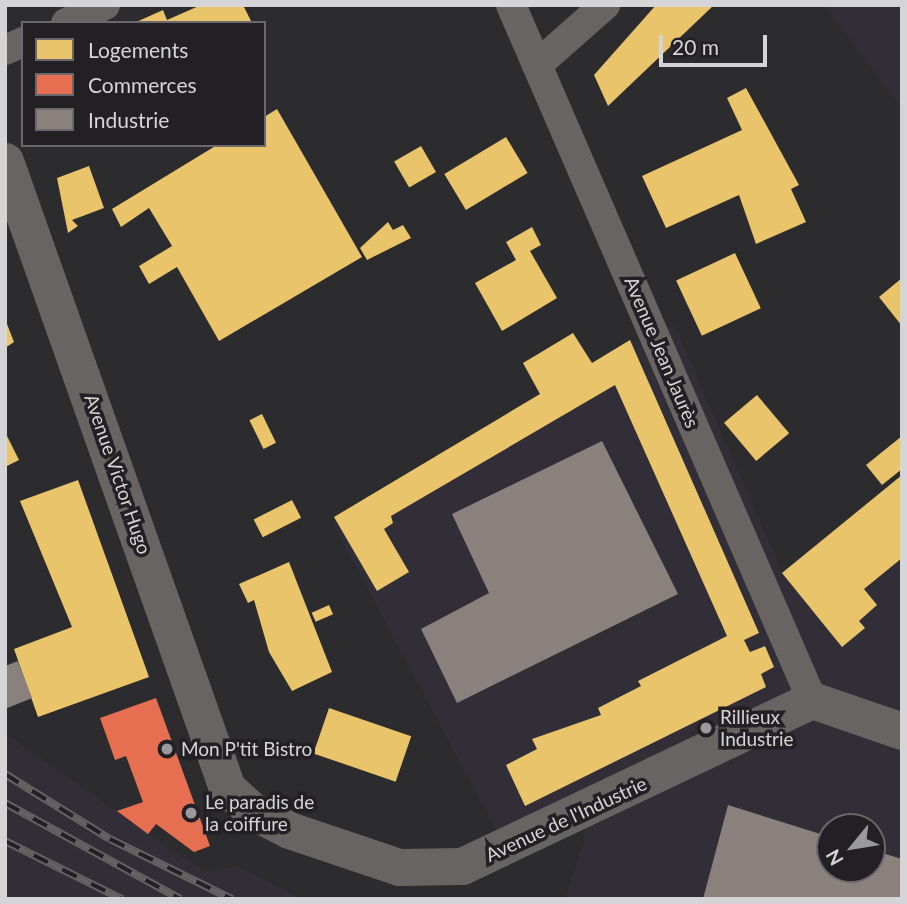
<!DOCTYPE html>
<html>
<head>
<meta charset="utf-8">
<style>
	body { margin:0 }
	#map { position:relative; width:907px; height:904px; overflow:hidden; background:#2c2b2e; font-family:Lato,sans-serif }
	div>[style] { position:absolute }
	.built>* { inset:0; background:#312e38 }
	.homes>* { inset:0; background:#e9c46a; transform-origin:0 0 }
	.shops>* { inset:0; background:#e76f51 }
	.industry>* { inset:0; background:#8a817c }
	.minor>* { height:30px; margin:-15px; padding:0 15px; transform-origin:15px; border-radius:15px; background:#686462 }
	.tertiary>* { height:37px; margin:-18.5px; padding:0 18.5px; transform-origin:18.5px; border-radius:18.5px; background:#686462 }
	.rail>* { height:8px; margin-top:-4px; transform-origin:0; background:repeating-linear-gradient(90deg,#222025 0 16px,#646262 0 32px); box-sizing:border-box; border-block:2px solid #646262 }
	.dots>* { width:19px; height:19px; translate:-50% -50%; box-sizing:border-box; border:4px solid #222025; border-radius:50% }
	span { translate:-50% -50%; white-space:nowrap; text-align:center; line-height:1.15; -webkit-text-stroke:7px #222025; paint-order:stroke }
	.street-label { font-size:19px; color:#d5d4d7 }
	.poi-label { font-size:19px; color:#d5d4d7 }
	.left { translate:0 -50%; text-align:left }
	.frame { position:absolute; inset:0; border:7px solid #d5d4d7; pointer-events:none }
	.legend { position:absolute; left:21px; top:21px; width:245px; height:126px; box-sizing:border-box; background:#222025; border:2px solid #6a686c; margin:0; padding:9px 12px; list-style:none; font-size:21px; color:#d5d4d7 }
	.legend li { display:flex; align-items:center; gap:14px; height:35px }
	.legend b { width:35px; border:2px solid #6a686c }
	.north { position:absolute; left:816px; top:813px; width:70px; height:70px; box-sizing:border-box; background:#222025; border:2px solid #6a686c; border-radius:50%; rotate:240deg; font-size:19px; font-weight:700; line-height:28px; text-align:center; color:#d5d4d7 }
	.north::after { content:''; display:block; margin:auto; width:24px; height:32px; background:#9a999c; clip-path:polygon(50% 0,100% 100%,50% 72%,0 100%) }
	.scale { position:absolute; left:659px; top:35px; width:108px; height:32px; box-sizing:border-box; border:4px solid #d5d4d7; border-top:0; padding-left:9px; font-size:21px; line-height:24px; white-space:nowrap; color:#d5d4d7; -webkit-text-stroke:5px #222025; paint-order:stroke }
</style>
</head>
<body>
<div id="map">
	<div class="built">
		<i style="clip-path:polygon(824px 5px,902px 5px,902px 109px)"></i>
		<i style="clip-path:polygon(evenodd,675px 326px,782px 572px,902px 475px,902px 899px,565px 899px,586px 836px,567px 799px,498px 834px,333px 524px,638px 339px,675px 326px,830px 827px,872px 827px,872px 869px,830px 869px,830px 827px)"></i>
		<i style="clip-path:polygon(5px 733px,177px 854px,207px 871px,238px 866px,303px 899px,5px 899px)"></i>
	</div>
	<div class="homes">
		<i style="clip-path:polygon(243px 5px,252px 23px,134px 23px,163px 10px,167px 20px,201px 5px)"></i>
		<i style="clip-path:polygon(656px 5px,714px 5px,608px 106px,594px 75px)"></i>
		<i style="clip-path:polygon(746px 88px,799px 185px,791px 189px,806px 222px,756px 244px,739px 195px,666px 228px,642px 176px,742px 130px,727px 98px)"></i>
		<i style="clip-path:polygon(277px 109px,362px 257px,219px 341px,177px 267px,149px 284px,139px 266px,172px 246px,149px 208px,121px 227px,112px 209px,217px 145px,264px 145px,264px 117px)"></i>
		<i style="left:506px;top:137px;width:42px;height:72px;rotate:59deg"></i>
		<i style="left:421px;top:146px;width:30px;height:31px;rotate:60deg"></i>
		<i style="clip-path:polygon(89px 166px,104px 208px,72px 220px,78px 226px,68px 233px,57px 178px)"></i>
		<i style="clip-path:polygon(388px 222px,393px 230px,403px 225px,411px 238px,367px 260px,360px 248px)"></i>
		<i style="clip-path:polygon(532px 227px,541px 245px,530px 251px,557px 298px,502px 331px,475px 283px,516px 260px,506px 242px)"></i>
		<i style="left:735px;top:253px;width:61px;height:65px;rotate:65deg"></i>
		<i style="clip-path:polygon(902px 278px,902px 326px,879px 297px)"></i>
		<i style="clip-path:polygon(5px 319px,14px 342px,5px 348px)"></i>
		<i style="clip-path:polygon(573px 333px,592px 363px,630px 340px,759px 633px,744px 640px,750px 652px,765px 646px,774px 667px,761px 674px,766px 687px,525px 806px,506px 765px,537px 749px,532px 739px,601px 715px,598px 708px,641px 686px,638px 681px,727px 636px,615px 385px,391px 516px,393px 523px,384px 529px,409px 572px,377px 591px,334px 517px,540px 394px,523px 363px)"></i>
		<i style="left:757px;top:395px;width:50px;height:43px;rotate:50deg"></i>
		<i style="left:262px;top:414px;width:32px;height:14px;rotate:64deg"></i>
		<i style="clip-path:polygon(5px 432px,19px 460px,5px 467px)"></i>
		<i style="clip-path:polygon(902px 436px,902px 469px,882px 485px,866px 465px)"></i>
		<i style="clip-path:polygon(902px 475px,902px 558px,864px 589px,877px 605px,859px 621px,865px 628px,842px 647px,782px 573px)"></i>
		<i style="clip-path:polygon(78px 480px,149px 677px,38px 717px,14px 649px,72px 627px,20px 501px)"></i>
		<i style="left:292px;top:500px;width:20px;height:43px;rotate:63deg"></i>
		<i style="clip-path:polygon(289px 562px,332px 672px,292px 691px,269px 652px,254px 600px,248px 603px,239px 584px)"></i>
		<i style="left:329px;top:605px;width:10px;height:19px;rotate:66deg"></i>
		<i style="left:329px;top:708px;width:87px;height:48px;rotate:19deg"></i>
	</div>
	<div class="shops">
		<i style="clip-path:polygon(156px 698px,210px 846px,194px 852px,156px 824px,148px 834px,117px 811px,143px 802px,126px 756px,115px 760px,100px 718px)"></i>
	</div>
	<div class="industry">
		<i style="clip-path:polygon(602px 441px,678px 594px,457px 703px,421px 629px,489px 593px,452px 514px)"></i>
		<i style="clip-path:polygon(18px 661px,32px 698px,5px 709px,5px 666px)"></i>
		<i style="clip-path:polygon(728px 805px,830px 837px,830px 869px,872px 869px,872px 850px,902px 859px,902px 899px,703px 899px)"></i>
	</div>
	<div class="minor">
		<i style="left:511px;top:5px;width:757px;rotate:66.58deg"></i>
		<i style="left:66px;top:23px;width:43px;rotate:-24.8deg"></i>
		<i style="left:5px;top:50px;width:20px;rotate:-24deg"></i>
		<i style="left:537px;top:65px;width:91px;rotate:-41.4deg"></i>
	</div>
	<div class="tertiary">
		<i style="left:5px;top:161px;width:665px;rotate:70.5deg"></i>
		<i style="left:227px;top:788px;width:36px;rotate:42deg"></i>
		<i style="left:254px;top:812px;width:39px;rotate:27deg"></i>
		<i style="left:289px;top:830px;width:116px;rotate:18.6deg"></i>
		<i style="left:399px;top:867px;width:63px;rotate:-0.9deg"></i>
		<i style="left:462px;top:866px;width:387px;rotate:-25.4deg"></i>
		<i style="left:812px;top:700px;width:95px;rotate:19deg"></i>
	</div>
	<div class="rail">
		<i style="left:5px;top:774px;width:123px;rotate:31.8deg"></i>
		<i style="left:110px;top:839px;width:136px;rotate:26.2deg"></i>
		<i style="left:5px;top:803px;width:200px;rotate:28.7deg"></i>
		<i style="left:5px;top:841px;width:131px;rotate:26.4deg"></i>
	</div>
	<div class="dots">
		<i style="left:706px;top:728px;background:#9a999c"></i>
		<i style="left:167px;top:749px;background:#9a999c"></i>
		<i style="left:191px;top:813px;background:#9a999c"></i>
	</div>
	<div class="street-label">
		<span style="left:662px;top:352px;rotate:67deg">Avenue Jean Jaurès</span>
		<span style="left:118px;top:474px;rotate:71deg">Avenue Victor Hugo</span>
		<span style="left:566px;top:819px;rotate:-25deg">Avenue de l'Industrie</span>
	</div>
	<div class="poi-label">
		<span class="left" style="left:720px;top:728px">Rillieux<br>Industrie</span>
		<span class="left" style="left:181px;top:749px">Mon P'tit Bistro</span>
		<span class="left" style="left:205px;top:813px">Le paradis de<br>la coiffure</span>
	</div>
	<div class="frame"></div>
	<ul class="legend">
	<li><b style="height:19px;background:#e9c46a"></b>Logements</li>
	<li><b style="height:19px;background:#e76f51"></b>Commerces</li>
	<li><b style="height:19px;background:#8a817c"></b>Industrie</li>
	</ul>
	<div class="north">N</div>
	<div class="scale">20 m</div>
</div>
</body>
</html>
